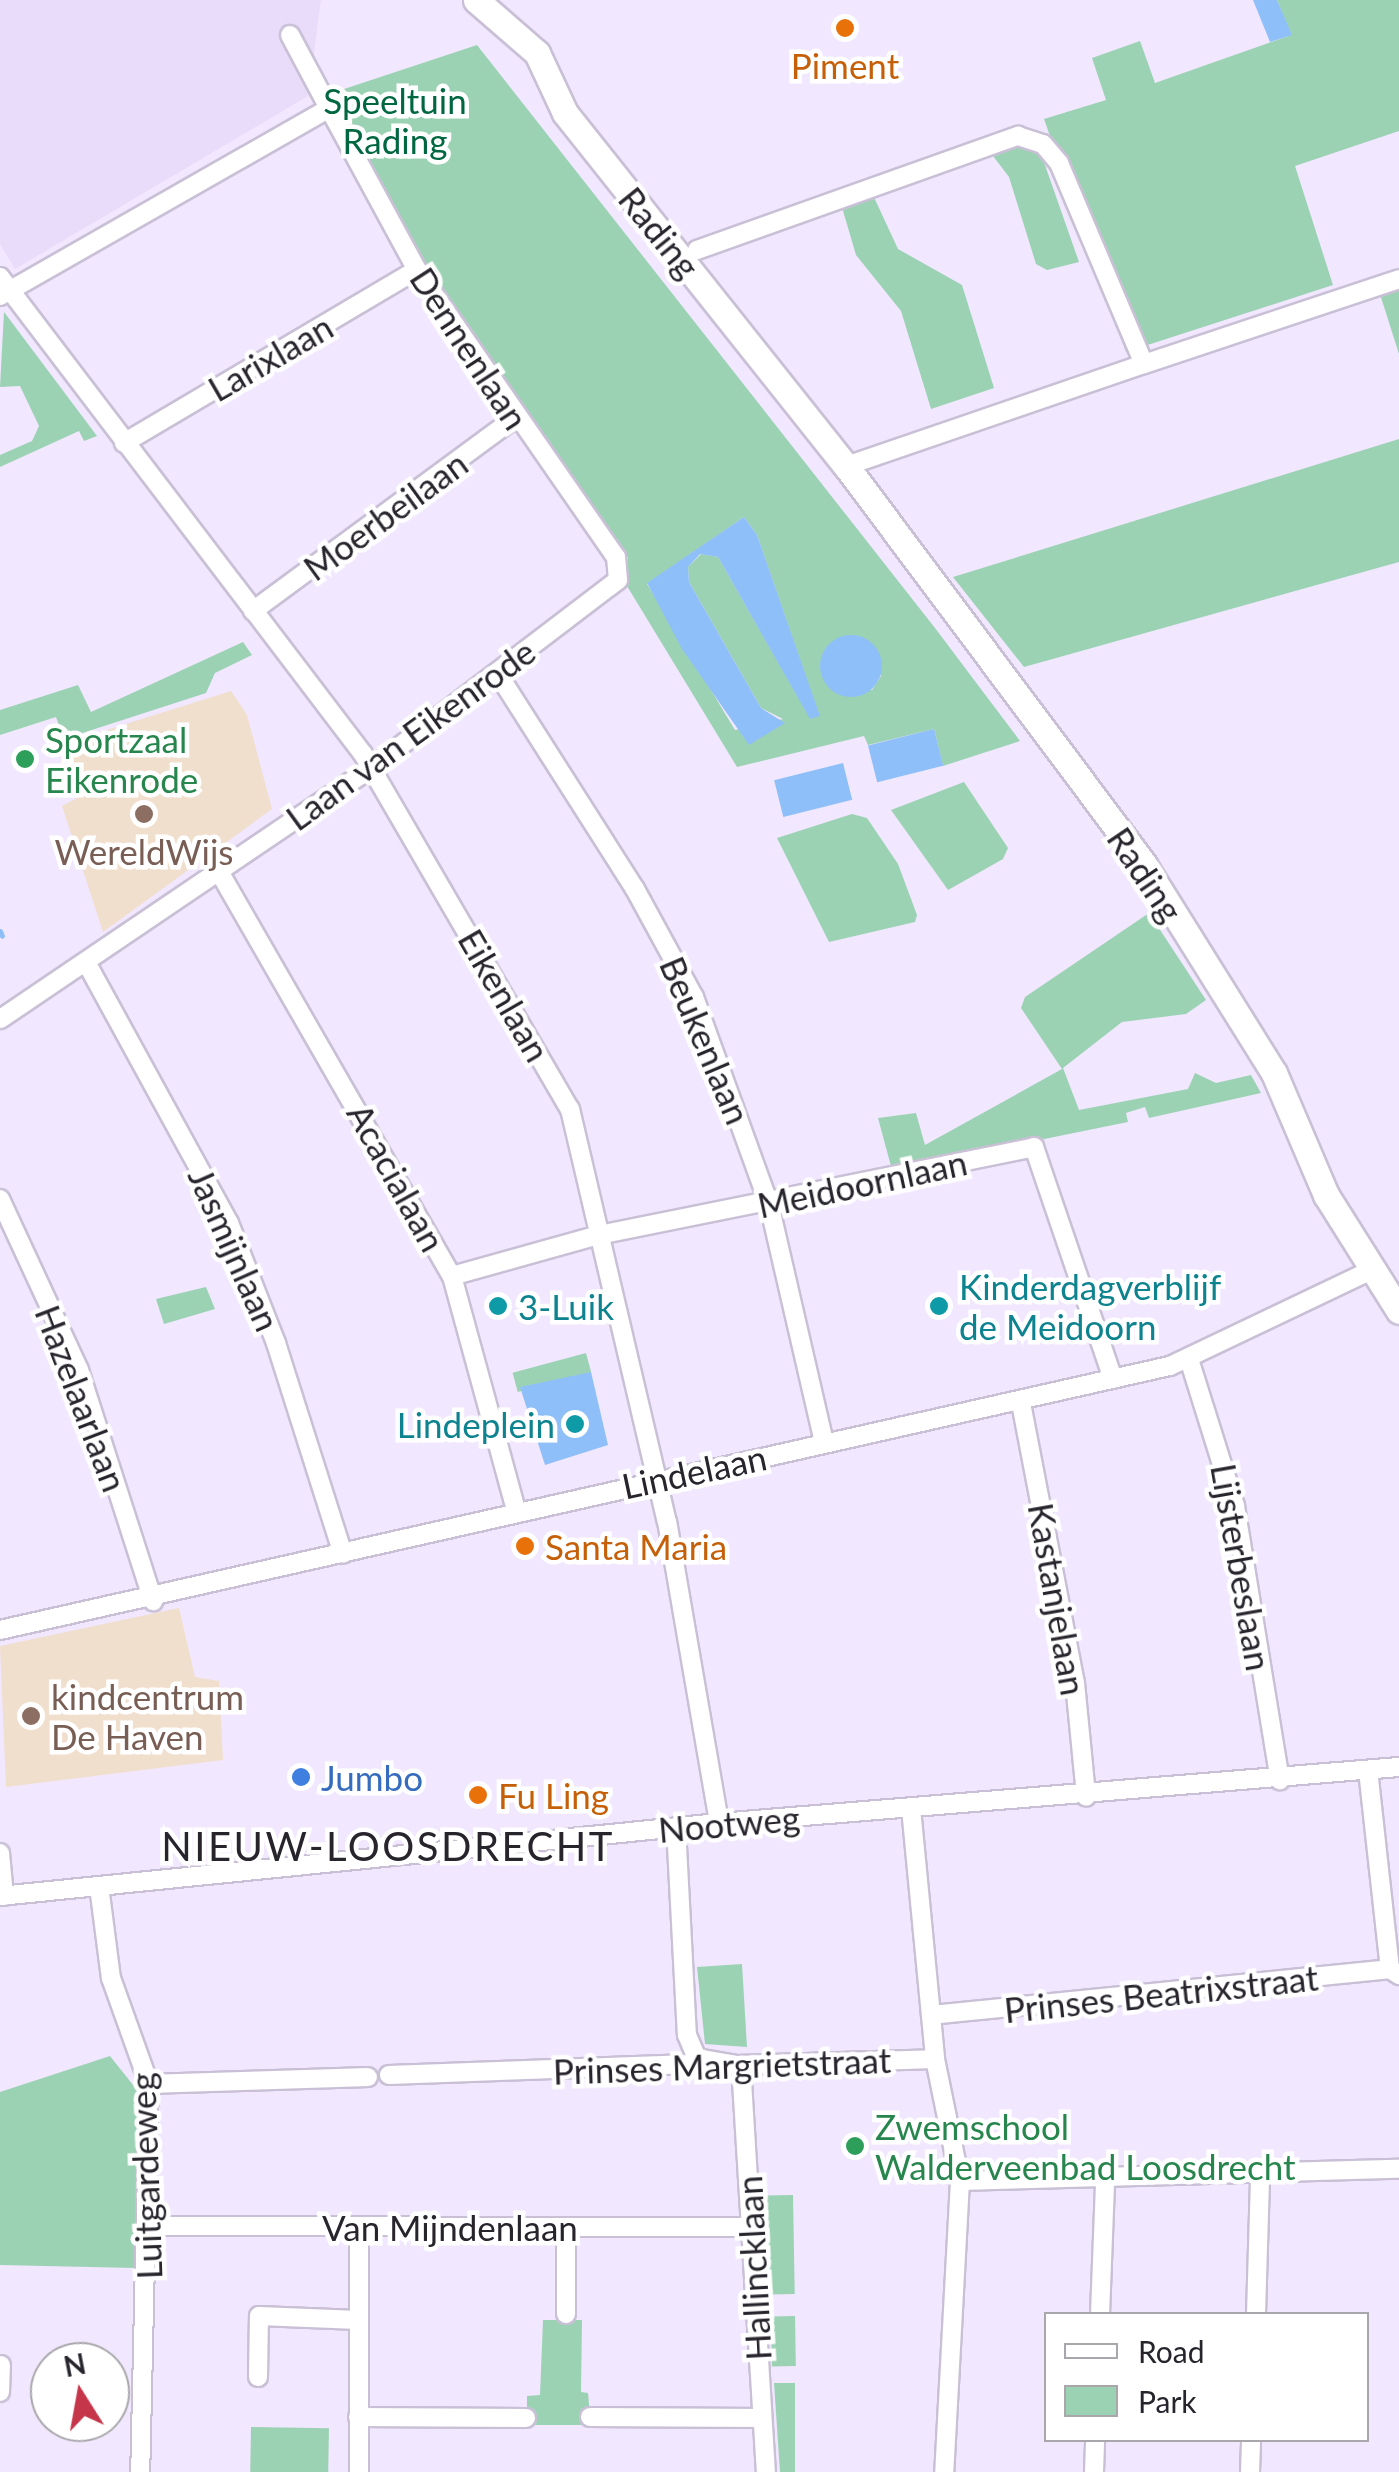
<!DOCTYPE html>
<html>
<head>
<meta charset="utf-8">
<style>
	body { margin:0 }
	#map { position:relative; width:1399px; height:2472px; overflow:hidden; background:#f1e7fe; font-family:Lato,sans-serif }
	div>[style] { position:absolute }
	.built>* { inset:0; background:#e9dcfa }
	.education>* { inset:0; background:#f1dfce }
	.green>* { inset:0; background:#9cd2b4; transform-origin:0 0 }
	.water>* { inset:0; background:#8fbff9; transform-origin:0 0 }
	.round { border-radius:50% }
	.stream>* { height:5px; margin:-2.5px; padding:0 2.5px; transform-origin:2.5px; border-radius:2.5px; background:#8fbff9 }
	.roads { filter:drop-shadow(2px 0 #c9c0d6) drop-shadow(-2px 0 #c9c0d6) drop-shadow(0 2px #c9c0d6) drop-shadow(0 -2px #c9c0d6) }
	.street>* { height:18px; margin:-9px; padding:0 9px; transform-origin:9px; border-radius:9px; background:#fff }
	.secondary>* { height:25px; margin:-12.5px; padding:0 12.5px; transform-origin:12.5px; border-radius:12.5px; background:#fff }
	.dots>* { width:28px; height:28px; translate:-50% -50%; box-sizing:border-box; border:5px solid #fff; border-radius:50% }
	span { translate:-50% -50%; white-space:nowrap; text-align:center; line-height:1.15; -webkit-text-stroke:9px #fff; paint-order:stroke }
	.food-label { font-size:35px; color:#c56008 }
	.left { translate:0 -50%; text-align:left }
	.park-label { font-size:35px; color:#016741 }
	.street-label { font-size:35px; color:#27242c }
	.leisure-label { font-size:35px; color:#27864d }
	.education-label { font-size:35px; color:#785e54 }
	.culture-label { font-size:35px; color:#0d838f }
	.right { translate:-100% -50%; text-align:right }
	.shop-label { font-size:35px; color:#366cbe }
	.quarter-label { font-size:40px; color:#27242c; letter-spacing:2.5px }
	.legend { position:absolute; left:1044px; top:2312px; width:325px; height:130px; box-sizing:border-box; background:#fff; border:2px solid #a9a7ab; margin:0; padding:12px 18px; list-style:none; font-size:30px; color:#27242c }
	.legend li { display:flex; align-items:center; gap:20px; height:50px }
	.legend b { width:50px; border:2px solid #a9a7ab }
	.north { position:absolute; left:30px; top:2342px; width:100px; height:100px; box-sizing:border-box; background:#fff; border:2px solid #a9a7ab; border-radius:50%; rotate:349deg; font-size:28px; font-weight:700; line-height:40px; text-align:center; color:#27242c }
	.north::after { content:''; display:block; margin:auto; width:35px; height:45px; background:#c6364b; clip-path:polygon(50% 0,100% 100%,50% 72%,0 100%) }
</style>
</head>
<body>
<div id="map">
	<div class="built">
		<i style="clip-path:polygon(0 0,321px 0,308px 96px,15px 269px,0 244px)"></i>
	</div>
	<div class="education">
		<i style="clip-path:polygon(231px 691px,247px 715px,272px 809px,103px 932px,62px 806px,79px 797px,62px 744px)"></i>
		<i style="clip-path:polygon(179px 1608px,195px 1677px,219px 1681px,223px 1760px,6px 1787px,0 1646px)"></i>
	</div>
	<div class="green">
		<i style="clip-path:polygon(1277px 0,1399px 0,1399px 131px,1295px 166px,1333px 285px,1126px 352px,1044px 119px,1106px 100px,1092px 58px,1140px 41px,1155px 83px,1291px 35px)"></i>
		<i style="clip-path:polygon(evenodd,477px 45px,935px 628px,1020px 741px,943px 766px,934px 729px,868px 745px,864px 736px,737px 767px,627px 586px,628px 558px,621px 545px,421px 262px,329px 94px,477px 45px,744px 517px,757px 535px,819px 715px,798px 697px,718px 557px,701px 554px,688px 567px,689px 582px,761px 708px,783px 719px,735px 730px,647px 584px,744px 517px,477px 45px,853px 636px,881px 676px,872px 690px,824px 680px,838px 639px,853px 636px)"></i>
		<i style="clip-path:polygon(1013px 144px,1039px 148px,1079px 262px,1047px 270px,1036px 264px,1009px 177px,990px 152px)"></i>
		<i style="clip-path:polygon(872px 193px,898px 249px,962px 285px,994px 388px,931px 409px,901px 311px,856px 255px,841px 204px)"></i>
		<i style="clip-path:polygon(1399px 280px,1399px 354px,1378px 288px)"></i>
		<i style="clip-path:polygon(4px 312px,97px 436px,84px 441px,79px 431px,0 467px,0 455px,32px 441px,39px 426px,20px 386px,0 387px)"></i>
		<i style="clip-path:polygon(1399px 439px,1399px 562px,1024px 667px,953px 577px)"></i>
		<i style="clip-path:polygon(243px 642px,252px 655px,215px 673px,206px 693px,64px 739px,56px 717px,0 735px,0 710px,78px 685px,91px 712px)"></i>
		<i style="clip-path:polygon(964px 782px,1008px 848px,1003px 859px,948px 890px,891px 810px)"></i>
		<i style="clip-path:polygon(852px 814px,867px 818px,898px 864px,917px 915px,915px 922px,829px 942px,777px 838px)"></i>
		<i style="clip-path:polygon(1149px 913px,1206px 1000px,1186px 1014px,1122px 1022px,1063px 1068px,1079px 1110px,1188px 1089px,1195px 1073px,1216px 1083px,1251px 1075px,1261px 1093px,1149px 1118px,1145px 1107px,1126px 1113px,1128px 1122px,892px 1170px,878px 1118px,916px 1113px,925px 1145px,1062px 1069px,1021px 1008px,1025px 997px)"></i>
		<i style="clip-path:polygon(206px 1287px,215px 1309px,164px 1324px,156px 1299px)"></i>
		<i style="left:586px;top:1353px;width:20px;height:76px;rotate:75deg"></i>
		<i style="clip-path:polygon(742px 1964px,747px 2047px,705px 2044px,697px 1967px)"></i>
		<i style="clip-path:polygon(110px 2056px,137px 2090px,135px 2268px,0 2265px,0 2092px)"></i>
		<i style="left:793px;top:2195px;width:99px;height:29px;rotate:89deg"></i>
		<i style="left:795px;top:2316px;width:50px;height:24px;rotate:89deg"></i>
		<i style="clip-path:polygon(543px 2320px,582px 2320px,581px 2392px,588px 2393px,591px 2425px,527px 2425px,527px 2396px,540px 2395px)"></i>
		<i style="clip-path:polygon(774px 2383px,795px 2383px,795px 2472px,780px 2472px)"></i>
		<i style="left:251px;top:2427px;width:78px;height:45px;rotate:1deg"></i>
	</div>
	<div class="water">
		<i style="clip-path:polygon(1253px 0,1277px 0,1292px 35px,1270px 42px)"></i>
		<i style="clip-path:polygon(744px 517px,757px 535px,820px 716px,810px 719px,718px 557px,700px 554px,688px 567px,689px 582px,761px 708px,785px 723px,749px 745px,682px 649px,647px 583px)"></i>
		<i class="round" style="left:820px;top:635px;width:62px;height:62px"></i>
		<i style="left:934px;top:729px;width:38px;height:68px;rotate:76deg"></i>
		<i style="left:843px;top:763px;width:38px;height:71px;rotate:76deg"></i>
		<i style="clip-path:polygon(591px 1372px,608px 1445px,545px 1465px,520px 1387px)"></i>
	</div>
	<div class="stream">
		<i style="left:0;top:931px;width:5px;rotate:68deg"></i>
	</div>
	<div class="roads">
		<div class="street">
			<i style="left:290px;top:35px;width:83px;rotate:61.9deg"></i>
			<i style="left:697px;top:250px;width:341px;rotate:-19.6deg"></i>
			<i style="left:1018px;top:136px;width:26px;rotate:18deg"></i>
			<i style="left:1043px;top:144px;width:25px;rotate:50deg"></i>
			<i style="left:1059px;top:163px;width:218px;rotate:67.1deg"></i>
			<i style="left:1144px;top:364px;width:269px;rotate:-18.4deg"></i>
			<i style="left:0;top:277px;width:599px;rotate:52.73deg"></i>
			<i style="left:363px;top:754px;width:411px;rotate:59.8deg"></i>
			<i style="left:570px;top:1109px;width:423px;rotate:76.8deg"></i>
			<i style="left:667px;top:1521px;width:306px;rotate:80.2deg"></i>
			<i style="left:0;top:296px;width:379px;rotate:-29.7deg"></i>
			<i style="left:329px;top:108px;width:184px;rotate:61.5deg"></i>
			<i style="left:417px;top:270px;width:349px;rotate:55.3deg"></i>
			<i style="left:616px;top:557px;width:23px;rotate:85deg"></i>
			<i style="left:618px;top:580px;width:310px;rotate:142.7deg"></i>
			<i style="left:371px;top:768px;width:448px;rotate:145.9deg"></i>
			<i style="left:124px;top:443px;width:340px;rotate:-30.6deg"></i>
			<i style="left:846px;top:466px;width:315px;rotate:-18.9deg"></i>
			<i style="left:253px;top:611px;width:325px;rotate:-36.4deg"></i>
			<i style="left:498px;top:674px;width:255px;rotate:57.5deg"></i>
			<i style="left:635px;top:889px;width:123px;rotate:61.4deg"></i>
			<i style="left:694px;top:997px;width:220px;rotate:70.1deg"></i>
			<i style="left:769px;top:1204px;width:245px;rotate:77deg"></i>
			<i style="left:217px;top:868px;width:471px;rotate:60.1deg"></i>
			<i style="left:452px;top:1276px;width:243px;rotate:74.7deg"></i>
			<i style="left:86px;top:962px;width:298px;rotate:61.3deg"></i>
			<i style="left:229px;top:1223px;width:129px;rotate:68.6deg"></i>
			<i style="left:276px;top:1343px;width:221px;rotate:72.4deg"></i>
			<i style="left:0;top:1199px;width:188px;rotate:65.2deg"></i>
			<i style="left:79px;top:1370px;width:243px;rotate:72.2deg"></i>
			<i style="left:452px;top:1276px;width:153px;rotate:-15.6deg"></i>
			<i style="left:599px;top:1235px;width:444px;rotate:-11.4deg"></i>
			<i style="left:1034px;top:1147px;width:245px;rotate:71.2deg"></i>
			<i style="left:1189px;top:1359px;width:154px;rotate:72.6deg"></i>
			<i style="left:1235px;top:1506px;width:278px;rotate:80.7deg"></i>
			<i style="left:1021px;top:1403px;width:285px;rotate:79.1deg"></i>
			<i style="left:1075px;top:1683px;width:114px;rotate:84.4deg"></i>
			<i style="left:0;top:1630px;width:1199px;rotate:-12.72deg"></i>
			<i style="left:1170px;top:1366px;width:225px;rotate:-25.5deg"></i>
			<i style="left:1368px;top:1770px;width:200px;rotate:83.7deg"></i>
			<i style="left:1390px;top:1969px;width:11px;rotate:34deg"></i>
			<i style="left:911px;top:1808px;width:252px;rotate:84.5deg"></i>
			<i style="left:935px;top:2059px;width:125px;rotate:78.4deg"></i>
			<i style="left:960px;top:2181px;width:291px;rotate:93.1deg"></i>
			<i style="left:676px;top:1827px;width:208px;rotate:87deg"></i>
			<i style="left:687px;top:2035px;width:25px;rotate:67deg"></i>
			<i style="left:0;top:1853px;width:43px;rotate:84.7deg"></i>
			<i style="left:99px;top:1886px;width:93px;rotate:82.6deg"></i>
			<i style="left:111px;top:1978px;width:113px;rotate:70.3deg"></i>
			<i style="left:149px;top:2084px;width:388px;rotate:91.3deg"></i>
			<i style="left:0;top:1896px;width:723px;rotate:-5.8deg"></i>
			<i style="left:719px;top:1823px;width:682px;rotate:-4.71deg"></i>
			<i style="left:931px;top:2015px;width:461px;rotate:-5.7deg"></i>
			<i style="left:741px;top:2065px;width:408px;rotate:86.5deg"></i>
			<i style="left:389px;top:2075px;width:301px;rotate:-2.1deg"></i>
			<i style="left:690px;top:2064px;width:9px;rotate:-41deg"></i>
			<i style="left:697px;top:2058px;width:41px;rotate:9.9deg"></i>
			<i style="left:737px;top:2065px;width:198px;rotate:-1.7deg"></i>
			<i style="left:149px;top:2084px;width:219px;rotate:-1.8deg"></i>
			<i style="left:960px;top:2181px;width:439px;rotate:-1.6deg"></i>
			<i style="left:149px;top:2226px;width:602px;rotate:0.1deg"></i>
			<i style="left:566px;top:2227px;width:87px;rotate:90deg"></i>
			<i style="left:1100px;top:2314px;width:133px;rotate:-87.8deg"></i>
			<i style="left:1256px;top:2314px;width:137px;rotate:-88.3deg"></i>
			<i style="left:258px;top:2377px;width:61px;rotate:-89.1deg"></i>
			<i style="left:259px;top:2316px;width:99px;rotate:2.3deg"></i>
			<i style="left:0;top:2392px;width:27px;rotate:-88deg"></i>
			<i style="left:358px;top:2417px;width:168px;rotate:0.3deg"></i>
			<i style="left:590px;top:2417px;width:172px;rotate:0.3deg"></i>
			<i style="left:359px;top:2472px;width:245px;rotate:-90deg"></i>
			<i style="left:1094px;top:2472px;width:32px;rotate:-88deg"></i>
			<i style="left:1250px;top:2472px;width:32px;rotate:-88deg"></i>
		</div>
		<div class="secondary">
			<i style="left:476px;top:0;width:81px;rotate:41deg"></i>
			<i style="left:537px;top:53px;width:66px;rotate:65deg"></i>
			<i style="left:565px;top:113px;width:451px;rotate:51.5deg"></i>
			<i style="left:846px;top:466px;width:498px;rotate:53.2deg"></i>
			<i style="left:1144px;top:865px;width:245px;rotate:58deg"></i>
			<i style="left:1274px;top:1073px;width:133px;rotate:66.9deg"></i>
			<i style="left:1326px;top:1195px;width:137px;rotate:57.8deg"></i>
		</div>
	</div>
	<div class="dots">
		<i style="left:845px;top:28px;background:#e8710a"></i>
		<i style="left:25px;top:759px;background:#2e9e5b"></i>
		<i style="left:144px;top:814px;background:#8d6e63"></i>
		<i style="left:498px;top:1306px;background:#0f9aa8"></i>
		<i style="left:939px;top:1306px;background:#0f9aa8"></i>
		<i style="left:575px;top:1424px;background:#0f9aa8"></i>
		<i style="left:525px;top:1546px;background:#e8710a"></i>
		<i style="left:31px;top:1716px;background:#8d6e63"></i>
		<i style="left:301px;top:1777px;background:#3f7fe0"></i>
		<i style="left:478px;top:1795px;background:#e8710a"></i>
		<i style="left:855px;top:2146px;background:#2e9e5b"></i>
	</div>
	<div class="food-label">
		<span style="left:845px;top:65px">Piment</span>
		<span class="left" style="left:545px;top:1546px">Santa Maria</span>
		<span class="left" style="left:498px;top:1795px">Fu Ling</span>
	</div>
	<div class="park-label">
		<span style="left:395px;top:120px">Speeltuin<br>Rading</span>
	</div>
	<div class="street-label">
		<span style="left:660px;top:232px;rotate:51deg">Rading</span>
		<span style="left:470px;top:348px;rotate:57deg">Dennenlaan</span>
		<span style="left:270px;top:357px;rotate:-30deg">Larixlaan</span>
		<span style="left:385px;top:515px;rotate:-36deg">Moerbeilaan</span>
		<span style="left:410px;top:734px;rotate:-36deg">Laan van Eikenrode</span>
		<span style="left:1146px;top:874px;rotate:56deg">Rading</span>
		<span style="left:505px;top:995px;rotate:60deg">Eikenlaan</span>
		<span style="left:706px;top:1040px;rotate:67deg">Beukenlaan</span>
		<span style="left:397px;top:1177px;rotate:61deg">Acacialaan</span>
		<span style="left:862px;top:1183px;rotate:-12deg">Meidoornlaan</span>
		<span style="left:235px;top:1249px;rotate:66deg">Jasmijnlaan</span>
		<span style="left:82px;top:1398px;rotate:69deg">Hazelaarlaan</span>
		<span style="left:694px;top:1471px;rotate:-12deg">Lindelaan</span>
		<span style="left:1242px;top:1567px;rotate:80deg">Lijsterbeslaan</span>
		<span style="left:1058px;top:1599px;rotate:80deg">Kastanjelaan</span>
		<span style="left:729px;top:1823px;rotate:-5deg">Nootweg</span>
		<span style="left:1161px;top:1993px;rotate:-6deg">Prinses Beatrixstraat</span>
		<span style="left:722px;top:2065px;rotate:-2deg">Prinses Margrietstraat</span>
		<span style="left:145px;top:2176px;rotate:-92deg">Luitgardeweg</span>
		<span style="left:450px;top:2227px">Van Mijndenlaan</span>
		<span style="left:753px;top:2268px;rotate:-93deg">Hallincklaan</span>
	</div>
	<div class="leisure-label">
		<span class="left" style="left:45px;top:759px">Sportzaal<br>Eikenrode</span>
		<span class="left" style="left:875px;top:2146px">Zwemschool<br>Walderveenbad Loosdrecht</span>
	</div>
	<div class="education-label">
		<span style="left:144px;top:851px">WereldWijs</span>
		<span class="left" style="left:51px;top:1716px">kindcentrum<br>De Haven</span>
	</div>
	<div class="culture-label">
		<span class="left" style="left:959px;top:1306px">Kinderdagverblijf<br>de Meidoorn</span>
		<span class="left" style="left:518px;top:1306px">3-Luik</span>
		<span class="right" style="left:555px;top:1424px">Lindeplein</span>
	</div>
	<div class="shop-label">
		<span class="left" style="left:321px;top:1777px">Jumbo</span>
	</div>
	<div class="quarter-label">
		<span style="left:388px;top:1846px">NIEUW-LOOSDRECHT</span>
	</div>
	<ul class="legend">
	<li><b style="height:12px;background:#fff"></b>Road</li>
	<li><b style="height:28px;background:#9cd2b4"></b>Park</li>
	</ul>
	<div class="north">N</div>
</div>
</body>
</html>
